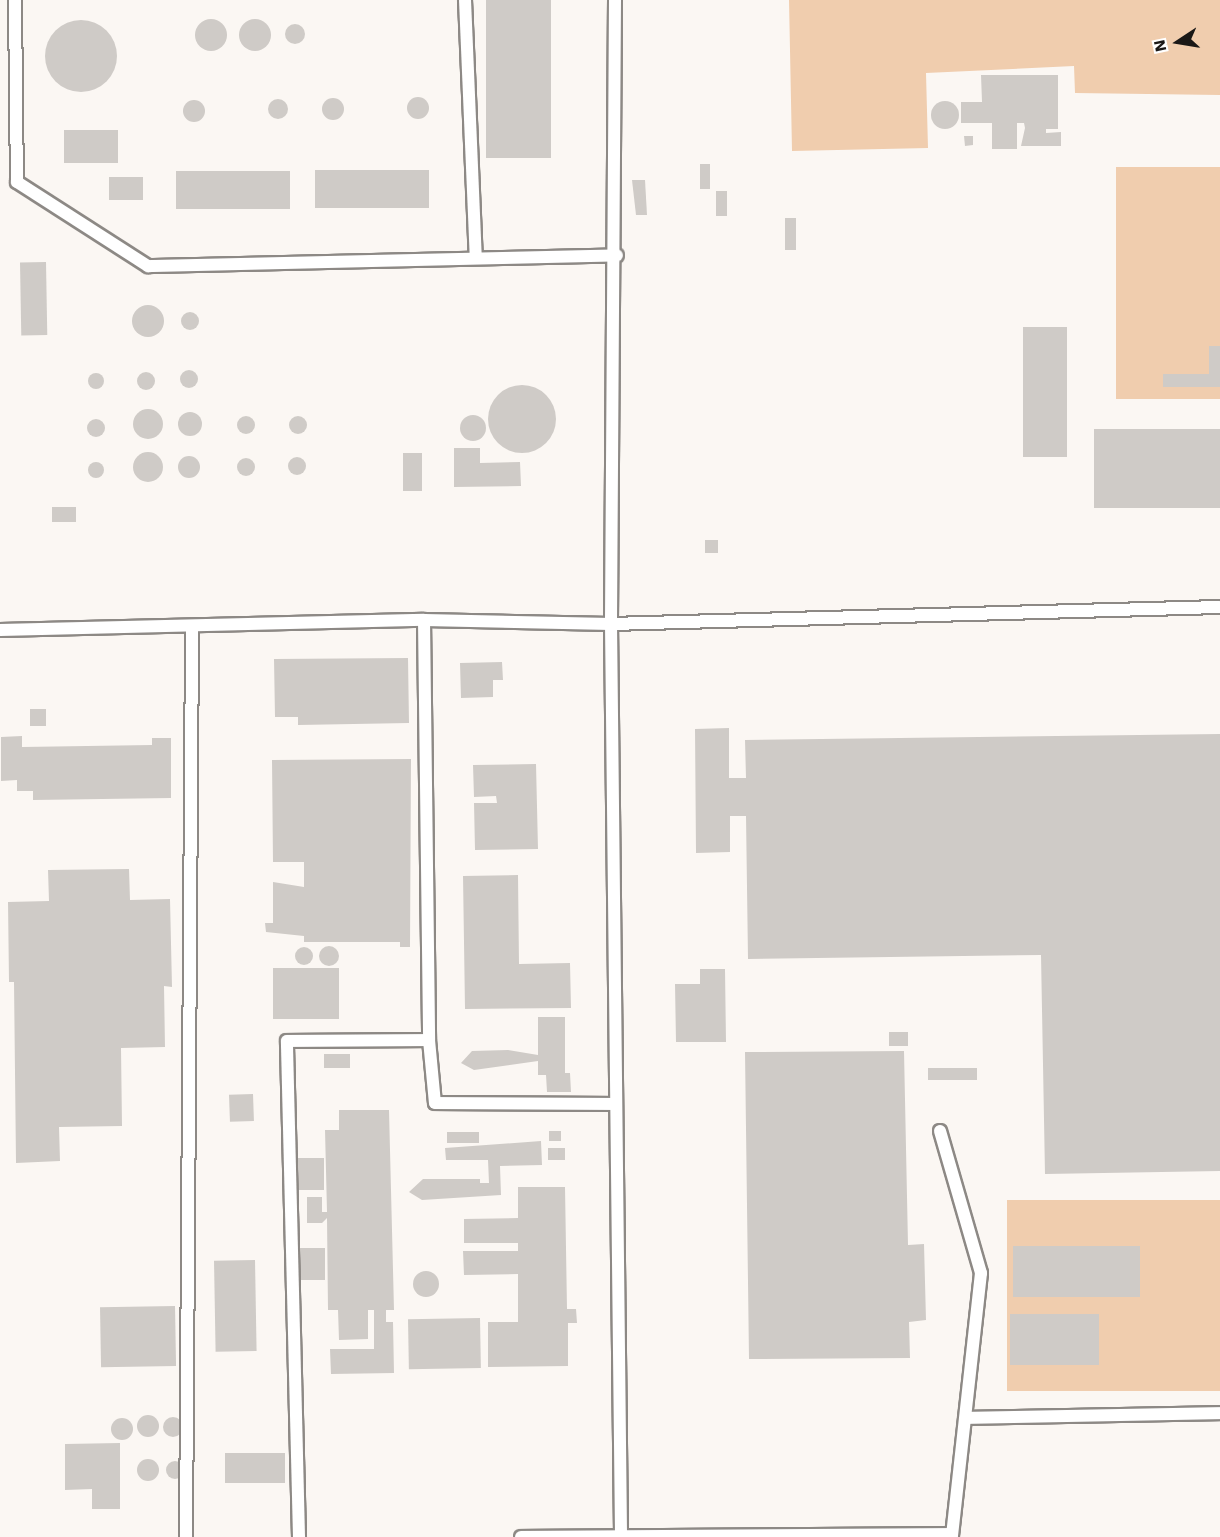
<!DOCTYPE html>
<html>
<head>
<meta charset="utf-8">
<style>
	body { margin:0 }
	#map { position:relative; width:1220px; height:1537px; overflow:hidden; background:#fbf7f3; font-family:"Work Sans",sans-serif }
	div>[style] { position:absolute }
	.green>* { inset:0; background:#f0cdae; transform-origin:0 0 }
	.building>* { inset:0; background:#cfcbc7; transform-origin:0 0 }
	.round { border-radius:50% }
	.roads { filter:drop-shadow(2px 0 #8d8985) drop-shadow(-2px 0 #8d8985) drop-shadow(0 2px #8d8985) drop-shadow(0 -2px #8d8985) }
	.lane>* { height:12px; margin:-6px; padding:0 6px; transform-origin:6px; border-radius:6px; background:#fff }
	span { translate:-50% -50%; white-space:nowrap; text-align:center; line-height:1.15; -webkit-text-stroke:4.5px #fff; paint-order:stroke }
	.north { position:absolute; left:1148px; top:12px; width:60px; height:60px; -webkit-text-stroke:4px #fff; paint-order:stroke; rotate:258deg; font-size:16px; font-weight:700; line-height:24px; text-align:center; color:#1a1817 }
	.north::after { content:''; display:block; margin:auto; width:21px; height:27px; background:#1a1817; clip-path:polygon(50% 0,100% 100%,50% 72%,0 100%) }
</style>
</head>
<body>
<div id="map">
	<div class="green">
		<i style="clip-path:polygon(789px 0,1220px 0,1220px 95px,1075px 93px,1074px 66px,926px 73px,928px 148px,792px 151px)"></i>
		<i style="left:1116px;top:167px;width:104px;height:232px"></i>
		<i style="left:1220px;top:1200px;width:191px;height:213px;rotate:90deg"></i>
	</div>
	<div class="building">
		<i style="left:486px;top:0;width:65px;height:158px"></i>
		<i class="round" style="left:239px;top:19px;width:32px;height:32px"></i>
		<i class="round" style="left:195px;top:19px;width:32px;height:32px"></i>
		<i class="round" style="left:45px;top:20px;width:72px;height:72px"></i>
		<i class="round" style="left:285px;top:24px;width:20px;height:20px"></i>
		<i style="clip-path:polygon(981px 75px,1058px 75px,1058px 129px,1046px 129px,1046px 133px,1061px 132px,1061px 146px,1021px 146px,1025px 128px,1024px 123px,1017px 123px,1017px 149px,992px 149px,992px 123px,961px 123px,961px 102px,982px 102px)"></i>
		<i class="round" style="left:407px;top:97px;width:22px;height:22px"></i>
		<i class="round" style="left:322px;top:98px;width:22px;height:22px"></i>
		<i class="round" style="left:268px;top:99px;width:20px;height:20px"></i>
		<i class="round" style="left:183px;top:100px;width:22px;height:22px"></i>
		<i class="round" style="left:931px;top:101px;width:28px;height:28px"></i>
		<i style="left:64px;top:130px;width:54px;height:33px"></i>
		<i style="clip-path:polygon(964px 136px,973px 136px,973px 145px,965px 146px)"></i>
		<i style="left:700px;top:164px;width:10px;height:25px"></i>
		<i style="left:429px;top:170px;width:38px;height:114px;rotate:90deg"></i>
		<i style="left:290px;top:171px;width:38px;height:114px;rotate:90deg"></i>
		<i style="left:143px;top:177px;width:23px;height:34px;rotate:90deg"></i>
		<i style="clip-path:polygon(632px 180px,645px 180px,647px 215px,636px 215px)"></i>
		<i style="left:716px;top:191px;width:11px;height:25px"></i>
		<i style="left:785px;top:218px;width:11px;height:32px"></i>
		<i style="left:46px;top:262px;width:73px;height:26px;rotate:89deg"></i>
		<i class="round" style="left:132px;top:305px;width:32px;height:32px"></i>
		<i class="round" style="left:181px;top:312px;width:18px;height:18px"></i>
		<i style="left:1023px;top:327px;width:44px;height:130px"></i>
		<i style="clip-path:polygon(1209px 346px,1220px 346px,1220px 387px,1163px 387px,1163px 374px,1209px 374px)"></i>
		<i class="round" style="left:180px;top:370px;width:18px;height:18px"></i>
		<i class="round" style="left:137px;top:372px;width:18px;height:18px"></i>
		<i class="round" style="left:88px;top:373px;width:16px;height:16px"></i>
		<i class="round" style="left:488px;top:385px;width:68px;height:68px"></i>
		<i class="round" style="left:133px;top:409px;width:30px;height:30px"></i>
		<i class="round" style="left:178px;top:412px;width:24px;height:24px"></i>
		<i class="round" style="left:460px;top:415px;width:26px;height:26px"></i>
		<i class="round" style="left:289px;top:416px;width:18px;height:18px"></i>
		<i class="round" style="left:237px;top:416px;width:18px;height:18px"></i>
		<i class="round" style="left:87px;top:419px;width:18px;height:18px"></i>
		<i style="left:1220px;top:429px;width:79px;height:126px;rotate:90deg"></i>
		<i style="clip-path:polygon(454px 448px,480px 448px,480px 463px,520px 462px,521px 486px,454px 487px)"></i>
		<i class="round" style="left:133px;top:452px;width:30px;height:30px"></i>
		<i style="left:422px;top:453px;width:38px;height:19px;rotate:90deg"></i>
		<i class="round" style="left:178px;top:456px;width:22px;height:22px"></i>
		<i class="round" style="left:288px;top:457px;width:18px;height:18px"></i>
		<i class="round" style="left:237px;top:458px;width:18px;height:18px"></i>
		<i class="round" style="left:88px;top:462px;width:16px;height:16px"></i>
		<i style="left:76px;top:507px;width:15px;height:24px;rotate:90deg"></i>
		<i style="left:705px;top:540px;width:13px;height:13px"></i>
		<i style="clip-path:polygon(408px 658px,409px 723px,298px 725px,298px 717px,275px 717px,274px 659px)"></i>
		<i style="clip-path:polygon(502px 662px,503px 680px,493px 680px,493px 697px,461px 698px,460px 663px)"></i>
		<i style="left:46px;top:709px;width:17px;height:16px;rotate:90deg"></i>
		<i style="clip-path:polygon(729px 728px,729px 778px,746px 778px,745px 740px,1220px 734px,1220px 1171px,1045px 1174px,1041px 955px,748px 959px,746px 816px,730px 816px,730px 852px,696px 853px,695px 729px)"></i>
		<i style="clip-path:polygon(22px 736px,22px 747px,152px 745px,152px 738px,171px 738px,171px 798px,33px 800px,33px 791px,17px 791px,17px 780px,1px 781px,1px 737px)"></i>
		<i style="clip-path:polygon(411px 759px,410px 947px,400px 947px,400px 942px,304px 942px,304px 936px,266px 932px,265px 923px,273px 923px,273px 882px,304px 887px,304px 862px,273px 862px,272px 760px)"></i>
		<i style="clip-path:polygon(536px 764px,538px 849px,475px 850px,474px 803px,497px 803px,496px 796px,474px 797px,473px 765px)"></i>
		<i style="clip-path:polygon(129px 869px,130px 900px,170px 899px,172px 987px,164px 986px,165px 1047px,121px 1048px,122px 1126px,59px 1127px,60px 1161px,16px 1163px,14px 982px,9px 982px,8px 902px,49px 901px,48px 870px)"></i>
		<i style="clip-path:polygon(518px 875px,519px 964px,570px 963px,571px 1008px,465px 1009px,463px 876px)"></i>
		<i class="round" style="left:319px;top:946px;width:20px;height:20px"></i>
		<i class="round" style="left:295px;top:947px;width:18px;height:18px"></i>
		<i style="left:339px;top:968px;width:51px;height:66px;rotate:90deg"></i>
		<i style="clip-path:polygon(700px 969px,725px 969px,726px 1042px,676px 1042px,675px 984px,700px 984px)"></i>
		<i style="clip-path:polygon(538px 1017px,565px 1017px,565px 1073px,570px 1073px,571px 1092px,547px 1092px,546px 1075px,538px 1075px,538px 1061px,474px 1070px,461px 1063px,472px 1051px,508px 1050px,538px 1055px)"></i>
		<i style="left:908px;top:1032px;width:14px;height:19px;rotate:90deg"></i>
		<i style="clip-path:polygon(904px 1051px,908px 1245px,924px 1244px,926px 1320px,909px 1322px,910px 1358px,749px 1359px,745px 1052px)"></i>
		<i style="left:324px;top:1054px;width:26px;height:14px"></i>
		<i style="left:928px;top:1068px;width:49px;height:12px"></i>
		<i style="left:253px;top:1094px;width:27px;height:24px;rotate:88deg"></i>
		<i style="clip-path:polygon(339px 1110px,389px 1110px,394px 1310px,386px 1310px,386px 1322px,393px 1322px,394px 1373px,331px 1374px,330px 1349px,374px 1349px,374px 1310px,368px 1310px,368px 1339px,339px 1340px,338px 1310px,328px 1310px,327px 1218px,322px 1223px,307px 1223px,307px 1197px,322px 1197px,322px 1212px,327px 1212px,325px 1130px,339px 1130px)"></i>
		<i style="left:561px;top:1131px;width:10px;height:12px;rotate:90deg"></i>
		<i style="left:447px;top:1132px;width:32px;height:11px"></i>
		<i style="clip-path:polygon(541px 1141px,542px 1165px,500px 1166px,501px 1195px,422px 1200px,409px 1192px,423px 1179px,480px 1179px,480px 1183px,489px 1183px,488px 1160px,446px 1160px,445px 1148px)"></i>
		<i style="left:565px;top:1148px;width:12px;height:17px;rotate:90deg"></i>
		<i style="left:324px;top:1158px;width:32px;height:26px;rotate:90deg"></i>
		<i style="clip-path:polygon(518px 1187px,565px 1187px,567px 1309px,576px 1309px,577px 1323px,568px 1323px,568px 1366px,488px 1367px,488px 1322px,518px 1322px,518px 1274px,464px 1275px,463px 1251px,518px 1251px,518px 1243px,464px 1243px,464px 1219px,518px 1218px)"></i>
		<i style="left:1013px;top:1246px;width:127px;height:51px"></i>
		<i style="left:325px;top:1248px;width:32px;height:27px;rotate:90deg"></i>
		<i style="left:255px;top:1260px;width:91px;height:41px;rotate:89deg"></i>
		<i class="round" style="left:413px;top:1271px;width:26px;height:26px"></i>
		<i style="left:175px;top:1306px;width:60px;height:75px;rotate:89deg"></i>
		<i style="left:1099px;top:1314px;width:51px;height:89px;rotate:90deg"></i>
		<i style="left:480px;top:1318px;width:50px;height:72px;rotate:89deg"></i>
		<i class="round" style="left:137px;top:1415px;width:22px;height:22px"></i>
		<i class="round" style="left:163px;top:1417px;width:20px;height:20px"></i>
		<i class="round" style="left:111px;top:1418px;width:22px;height:22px"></i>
		<i style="clip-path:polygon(120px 1443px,120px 1509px,92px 1509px,92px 1489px,65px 1490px,65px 1444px)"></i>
		<i style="left:285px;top:1453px;width:30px;height:60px;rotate:90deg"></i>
		<i class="round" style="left:137px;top:1459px;width:22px;height:22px"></i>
		<i class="round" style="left:166px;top:1461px;width:18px;height:18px"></i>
	</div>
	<div class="roads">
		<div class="lane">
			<i style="left:15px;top:0;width:182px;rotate:89.4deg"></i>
			<i style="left:17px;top:182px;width:156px;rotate:32.7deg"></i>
			<i style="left:148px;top:266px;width:469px;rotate:-1.3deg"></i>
			<i style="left:465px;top:0;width:258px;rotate:87.6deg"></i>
			<i style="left:615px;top:0;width:624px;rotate:90.37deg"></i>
			<i style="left:611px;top:624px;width:913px;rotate:89.37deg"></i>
			<i style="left:424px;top:620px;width:420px;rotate:89.3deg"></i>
			<i style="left:429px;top:1040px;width:63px;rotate:84.6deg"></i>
			<i style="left:435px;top:1103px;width:180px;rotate:0.3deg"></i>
			<i style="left:0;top:630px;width:424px;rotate:-1.4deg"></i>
			<i style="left:424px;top:620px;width:187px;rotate:1.2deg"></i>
			<i style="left:611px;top:624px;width:609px;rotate:-1.6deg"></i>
			<i style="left:940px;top:1131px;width:148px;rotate:73.9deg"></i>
			<i style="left:981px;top:1273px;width:266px;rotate:96.3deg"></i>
			<i style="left:967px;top:1418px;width:253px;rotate:-1.1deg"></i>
			<i style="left:186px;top:1537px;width:910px;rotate:-89.62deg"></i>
			<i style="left:299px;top:1537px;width:496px;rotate:-91.4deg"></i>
			<i style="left:287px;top:1041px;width:142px;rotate:-0.4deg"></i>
			<i style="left:521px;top:1537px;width:431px;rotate:-0.4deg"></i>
		</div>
	</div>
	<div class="north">N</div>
</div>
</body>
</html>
